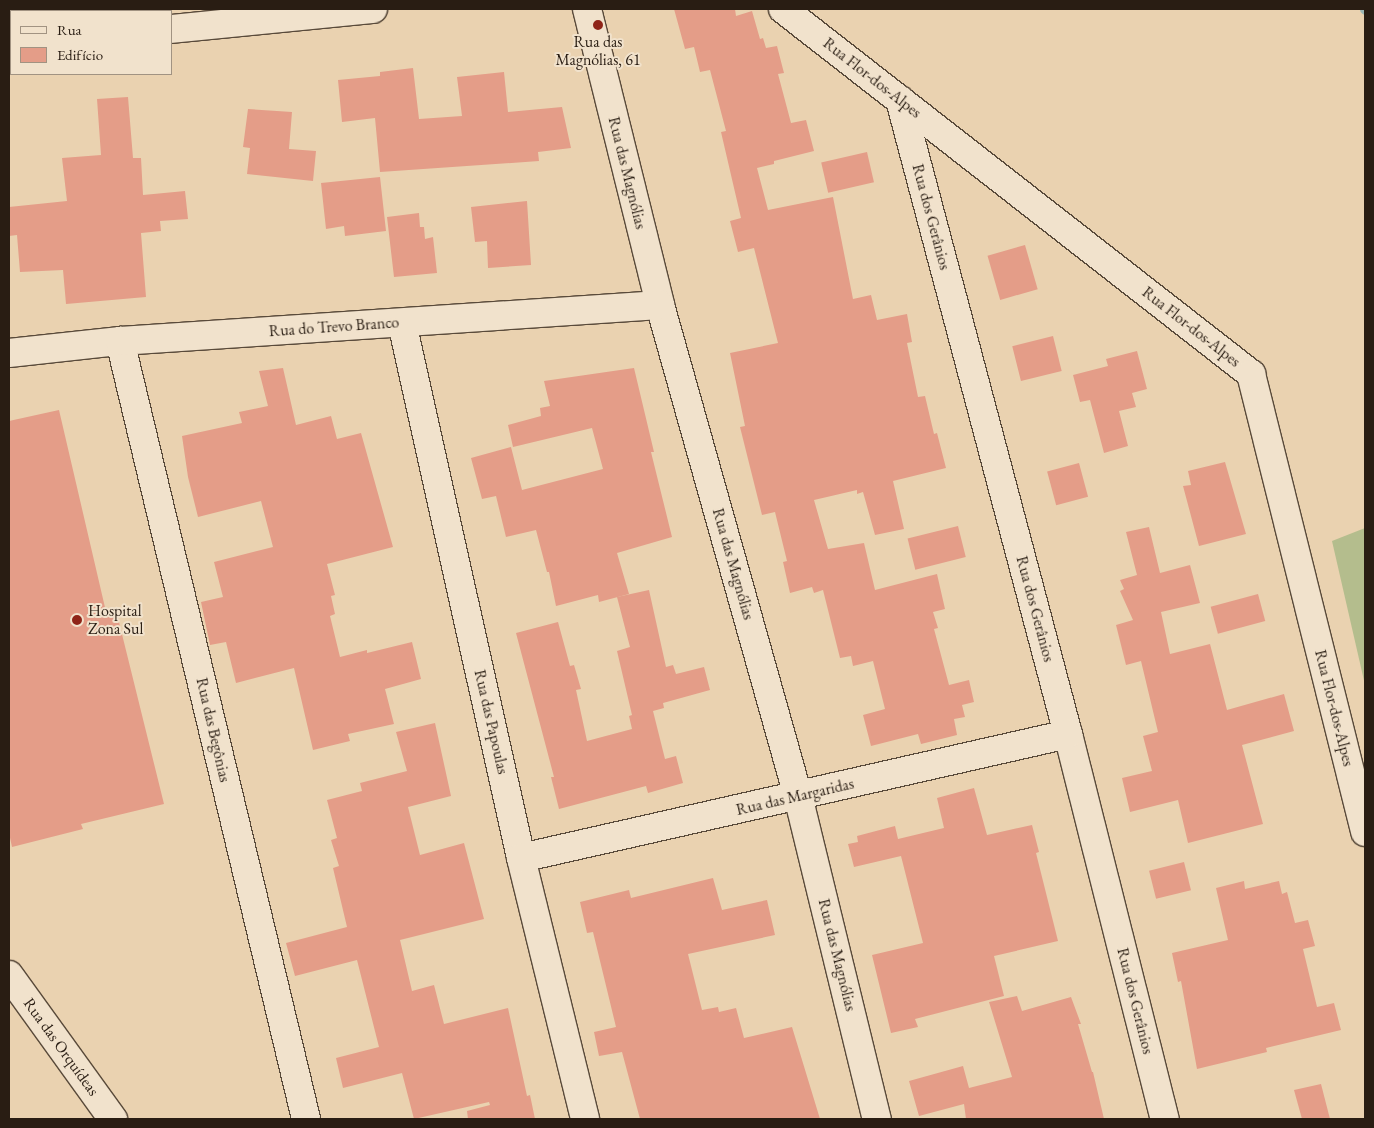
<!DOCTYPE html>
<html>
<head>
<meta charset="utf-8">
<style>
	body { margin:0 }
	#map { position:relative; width:1374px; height:1128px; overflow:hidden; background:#ead2b0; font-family:"EB Garamond",serif }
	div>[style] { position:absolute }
	.green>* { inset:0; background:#b4bd8d }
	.stream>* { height:9px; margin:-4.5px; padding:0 4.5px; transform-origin:4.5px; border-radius:4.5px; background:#9ab6b4 }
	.building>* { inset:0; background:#e49d88; transform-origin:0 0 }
	.roads { filter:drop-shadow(1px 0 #594a3a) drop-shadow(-1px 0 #594a3a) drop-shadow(0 1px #594a3a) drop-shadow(0 -1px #594a3a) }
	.street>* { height:28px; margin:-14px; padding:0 14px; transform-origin:14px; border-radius:14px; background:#f1e2cc }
	.dots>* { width:14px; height:14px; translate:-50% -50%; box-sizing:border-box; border:2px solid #f1e2cc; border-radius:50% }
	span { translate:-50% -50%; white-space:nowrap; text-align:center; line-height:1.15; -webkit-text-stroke:4px #f1e2cc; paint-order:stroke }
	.poi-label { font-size:16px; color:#291d13 }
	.left { translate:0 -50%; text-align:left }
	.street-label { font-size:16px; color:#291d13 }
	.frame { position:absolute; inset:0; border:10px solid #291d13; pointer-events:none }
	.legend { position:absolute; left:10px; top:10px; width:162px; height:65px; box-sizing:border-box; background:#f1e2cc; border:1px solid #a19382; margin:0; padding:6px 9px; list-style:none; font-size:15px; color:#291d13 }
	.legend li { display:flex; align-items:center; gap:10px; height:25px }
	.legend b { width:25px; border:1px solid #a19382 }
</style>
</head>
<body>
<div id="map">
	<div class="green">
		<i style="clip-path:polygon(1365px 528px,1365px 685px,1332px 541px)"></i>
	</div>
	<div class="stream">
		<i style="left:1364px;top:9px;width:1px;rotate:45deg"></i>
	</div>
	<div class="building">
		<i style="clip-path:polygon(674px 9px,735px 9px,736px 16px,752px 11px,760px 39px,763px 38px,766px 48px,777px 46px,784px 73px,778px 74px,791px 123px,806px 120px,814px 151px,774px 161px,774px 164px,757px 168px,768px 210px,833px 197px,853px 299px,871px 295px,877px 320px,907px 314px,912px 342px,907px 343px,918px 397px,925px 396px,934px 434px,937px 433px,946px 468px,893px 481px,904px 529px,875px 535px,863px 492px,857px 494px,857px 490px,814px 500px,828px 549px,864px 543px,875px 590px,937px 574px,945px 609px,933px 612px,938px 628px,934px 629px,949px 685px,969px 680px,974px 702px,962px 705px,965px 717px,954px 719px,957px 735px,921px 744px,918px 734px,871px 746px,863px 715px,885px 709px,873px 661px,853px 666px,851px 656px,840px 658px,823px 590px,814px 593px,812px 587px,790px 593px,783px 562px,787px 561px,775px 512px,762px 515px,740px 427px,745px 426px,730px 353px,778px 343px,754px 248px,738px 252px,730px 221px,741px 218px,721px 132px,726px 131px,710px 70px,700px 72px,694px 47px,685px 49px)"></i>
		<i style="clip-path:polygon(413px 68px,419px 119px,462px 116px,457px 77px,504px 72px,508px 112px,562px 107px,571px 148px,538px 152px,539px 161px,380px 172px,375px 118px,342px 122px,338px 80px,380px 76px,380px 72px)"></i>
		<i style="clip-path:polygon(128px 97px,133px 158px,141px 158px,143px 195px,185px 191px,188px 219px,160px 221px,161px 231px,141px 233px,146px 297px,66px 304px,63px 270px,20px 272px,17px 235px,9px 236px,9px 207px,67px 201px,62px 158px,101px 155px,97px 99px)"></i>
		<i style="clip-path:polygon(248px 109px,292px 112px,289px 149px,316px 151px,313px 181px,247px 174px,250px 148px,243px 147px)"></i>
		<i style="left:867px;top:152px;width:31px;height:47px;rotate:77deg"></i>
		<i style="clip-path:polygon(380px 177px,386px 231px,345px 236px,344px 226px,326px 229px,321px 183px)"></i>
		<i style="clip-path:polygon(527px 201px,531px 265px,488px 268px,487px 241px,475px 242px,471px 207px)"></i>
		<i style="clip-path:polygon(419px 213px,420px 227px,424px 227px,425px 239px,433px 237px,437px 273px,394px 277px,387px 217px)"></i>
		<i style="left:1025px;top:245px;width:46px;height:39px;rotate:74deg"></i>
		<i style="left:1053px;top:336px;width:36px;height:42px;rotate:76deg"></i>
		<i style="clip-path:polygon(1137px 351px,1147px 389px,1132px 393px,1136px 407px,1119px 411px,1128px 446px,1104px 453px,1090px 400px,1080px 402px,1073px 375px,1108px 366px,1106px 359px)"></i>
		<i style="clip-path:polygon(283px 368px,296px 425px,331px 416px,337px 439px,361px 433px,393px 547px,327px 564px,335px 595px,331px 596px,335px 614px,330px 616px,340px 657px,367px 650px,367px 653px,412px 642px,421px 679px,385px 689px,394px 724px,348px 734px,350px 741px,313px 750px,294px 668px,236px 683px,226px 642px,210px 645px,201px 602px,223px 597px,214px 562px,273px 547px,261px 501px,198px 517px,188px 477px,182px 436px,242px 423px,239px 412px,268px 406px,259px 371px)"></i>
		<i style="clip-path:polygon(634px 368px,654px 452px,651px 452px,672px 537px,617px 553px,629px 594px,599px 602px,598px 595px,556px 606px,549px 572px,547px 572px,536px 530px,506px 537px,496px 496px,482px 499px,471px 458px,511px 447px,522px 490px,603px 469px,592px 428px,513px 447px,508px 425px,541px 416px,540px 408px,550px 406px,544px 381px)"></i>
		<i style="clip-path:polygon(59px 410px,107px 616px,117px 614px,164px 804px,81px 824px,83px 829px,12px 847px,9px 833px,9px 421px)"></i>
		<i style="clip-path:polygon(1225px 462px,1246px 534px,1199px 546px,1183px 486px,1191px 485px,1188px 471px)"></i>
		<i style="left:1079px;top:463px;width:35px;height:33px;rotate:75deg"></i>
		<i style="left:958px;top:526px;width:32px;height:52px;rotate:76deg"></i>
		<i style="clip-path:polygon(1149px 527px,1160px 573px,1190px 565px,1200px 603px,1161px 612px,1170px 654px,1210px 644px,1227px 710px,1284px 694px,1294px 731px,1242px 745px,1263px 824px,1188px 843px,1178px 800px,1130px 812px,1122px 778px,1152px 771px,1143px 736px,1158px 732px,1141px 661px,1126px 665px,1116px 625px,1133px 620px,1120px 591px,1124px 589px,1120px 580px,1137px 575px,1126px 532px)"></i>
		<i style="clip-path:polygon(649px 590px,666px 667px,673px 665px,676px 674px,704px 667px,710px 690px,663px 703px,664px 708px,653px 711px,665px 759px,676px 756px,683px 783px,648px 793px,646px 786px,559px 809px,551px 777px,554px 777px,516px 633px,558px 622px,570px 666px,574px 665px,581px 689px,576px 690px,587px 741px,632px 729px,629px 716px,632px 715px,617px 651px,630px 647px,617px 597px)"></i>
		<i style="left:1258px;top:594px;width:28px;height:49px;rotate:75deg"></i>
		<i style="clip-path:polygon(435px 723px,451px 796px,408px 807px,420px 855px,464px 843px,484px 919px,400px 940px,412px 991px,434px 985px,444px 1024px,508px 1008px,527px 1096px,530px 1095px,535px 1119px,468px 1119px,467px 1111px,490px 1105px,489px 1102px,414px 1119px,402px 1073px,343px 1088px,336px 1058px,379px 1047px,357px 960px,295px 976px,286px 943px,347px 927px,333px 868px,339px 866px,331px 840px,337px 838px,327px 800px,362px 791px,360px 783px,407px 771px,396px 732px)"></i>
		<i style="clip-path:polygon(974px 788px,987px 835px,1032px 825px,1039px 852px,1036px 853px,1058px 941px,994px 956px,1004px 996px,915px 1019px,918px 1027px,891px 1033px,872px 955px,923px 943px,901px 856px,854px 867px,848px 844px,858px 842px,857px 836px,895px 826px,898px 839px,944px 828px,937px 798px)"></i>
		<i style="left:1184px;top:862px;width:29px;height:36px;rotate:76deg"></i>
		<i style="clip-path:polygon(713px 878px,722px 910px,767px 900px,775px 935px,688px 954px,702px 1010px,718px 1007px,719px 1012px,736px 1008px,744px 1038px,792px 1027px,820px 1119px,640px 1119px,622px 1052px,599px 1056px,594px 1032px,616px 1027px,593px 932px,587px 933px,580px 902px,629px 890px,631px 898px)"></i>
		<i style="clip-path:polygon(1244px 881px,1245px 889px,1279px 881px,1282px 894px,1287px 892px,1295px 923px,1308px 920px,1315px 946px,1303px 949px,1317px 1007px,1334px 1003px,1341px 1030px,1266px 1048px,1267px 1052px,1197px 1069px,1181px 981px,1178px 982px,1172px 953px,1228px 940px,1216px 888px)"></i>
		<i style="clip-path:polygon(1017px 996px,1022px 1011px,1071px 997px,1081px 1024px,1078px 1024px,1092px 1072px,1093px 1072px,1104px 1119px,966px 1119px,964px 1104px,919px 1116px,909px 1081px,963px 1066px,969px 1088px,1012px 1077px,989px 1002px)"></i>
		<i style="clip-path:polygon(1321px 1084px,1330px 1119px,1302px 1119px,1294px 1090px)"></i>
	</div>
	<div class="roads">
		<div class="street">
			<i style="left:587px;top:9px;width:305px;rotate:76.1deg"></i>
			<i style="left:660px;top:305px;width:510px;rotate:74.3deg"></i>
			<i style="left:798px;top:796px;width:333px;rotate:76.3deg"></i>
			<i style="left:783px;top:9px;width:594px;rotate:37.95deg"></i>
			<i style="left:1251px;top:374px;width:472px;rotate:76deg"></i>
			<i style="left:171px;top:29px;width:203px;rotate:-5.7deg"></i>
			<i style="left:9px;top:46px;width:2px;rotate:-27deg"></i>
			<i style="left:900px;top:100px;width:656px;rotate:75.16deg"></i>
			<i style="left:1068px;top:734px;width:397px;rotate:75.9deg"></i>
			<i style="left:402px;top:323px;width:548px;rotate:77.46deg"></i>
			<i style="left:521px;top:858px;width:269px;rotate:76.2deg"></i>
			<i style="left:120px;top:341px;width:800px;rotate:76.55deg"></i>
			<i style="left:9px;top:353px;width:112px;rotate:-6.2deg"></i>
			<i style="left:120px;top:341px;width:541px;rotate:-3.81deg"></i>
			<i style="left:521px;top:858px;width:561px;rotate:-12.77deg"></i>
			<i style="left:9px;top:975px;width:178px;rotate:54.2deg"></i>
		</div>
	</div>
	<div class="dots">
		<i style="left:598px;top:25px;background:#8f2418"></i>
		<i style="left:77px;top:620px;background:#8f2418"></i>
	</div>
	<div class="poi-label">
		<span style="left:598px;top:51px">Rua das<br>Magnólias, 61</span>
		<span class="left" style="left:88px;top:620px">Hospital<br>Zona Sul</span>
	</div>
	<div class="street-label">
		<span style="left:872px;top:78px;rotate:38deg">Rua Flor-dos-Alpes</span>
		<span style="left:627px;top:173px;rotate:76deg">Rua das Magnólias</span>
		<span style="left:931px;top:217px;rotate:75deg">Rua dos Gerânios</span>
		<span style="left:334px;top:327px;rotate:-4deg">Rua do Trevo Branco</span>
		<span style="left:1191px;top:327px;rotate:38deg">Rua Flor-dos-Alpes</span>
		<span style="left:733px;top:564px;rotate:74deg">Rua das Magnólias</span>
		<span style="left:1035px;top:609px;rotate:75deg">Rua dos Gerânios</span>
		<span style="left:1334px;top:708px;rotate:76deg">Rua Flor-dos-Alpes</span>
		<span style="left:491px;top:722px;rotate:77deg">Rua das Papoulas</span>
		<span style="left:213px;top:730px;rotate:77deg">Rua das Begônias</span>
		<span style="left:795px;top:797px;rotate:-13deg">Rua das Margaridas</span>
		<span style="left:837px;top:955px;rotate:76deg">Rua das Magnólias</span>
		<span style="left:1135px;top:1001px;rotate:76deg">Rua dos Gerânios</span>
		<span style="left:61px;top:1047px;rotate:54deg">Rua das Orquídeas</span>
	</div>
	<div class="frame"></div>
	<ul class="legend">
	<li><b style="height:6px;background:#f1e2cc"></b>Rua</li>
	<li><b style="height:14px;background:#e49d88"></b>Edifício</li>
	</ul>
</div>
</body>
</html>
